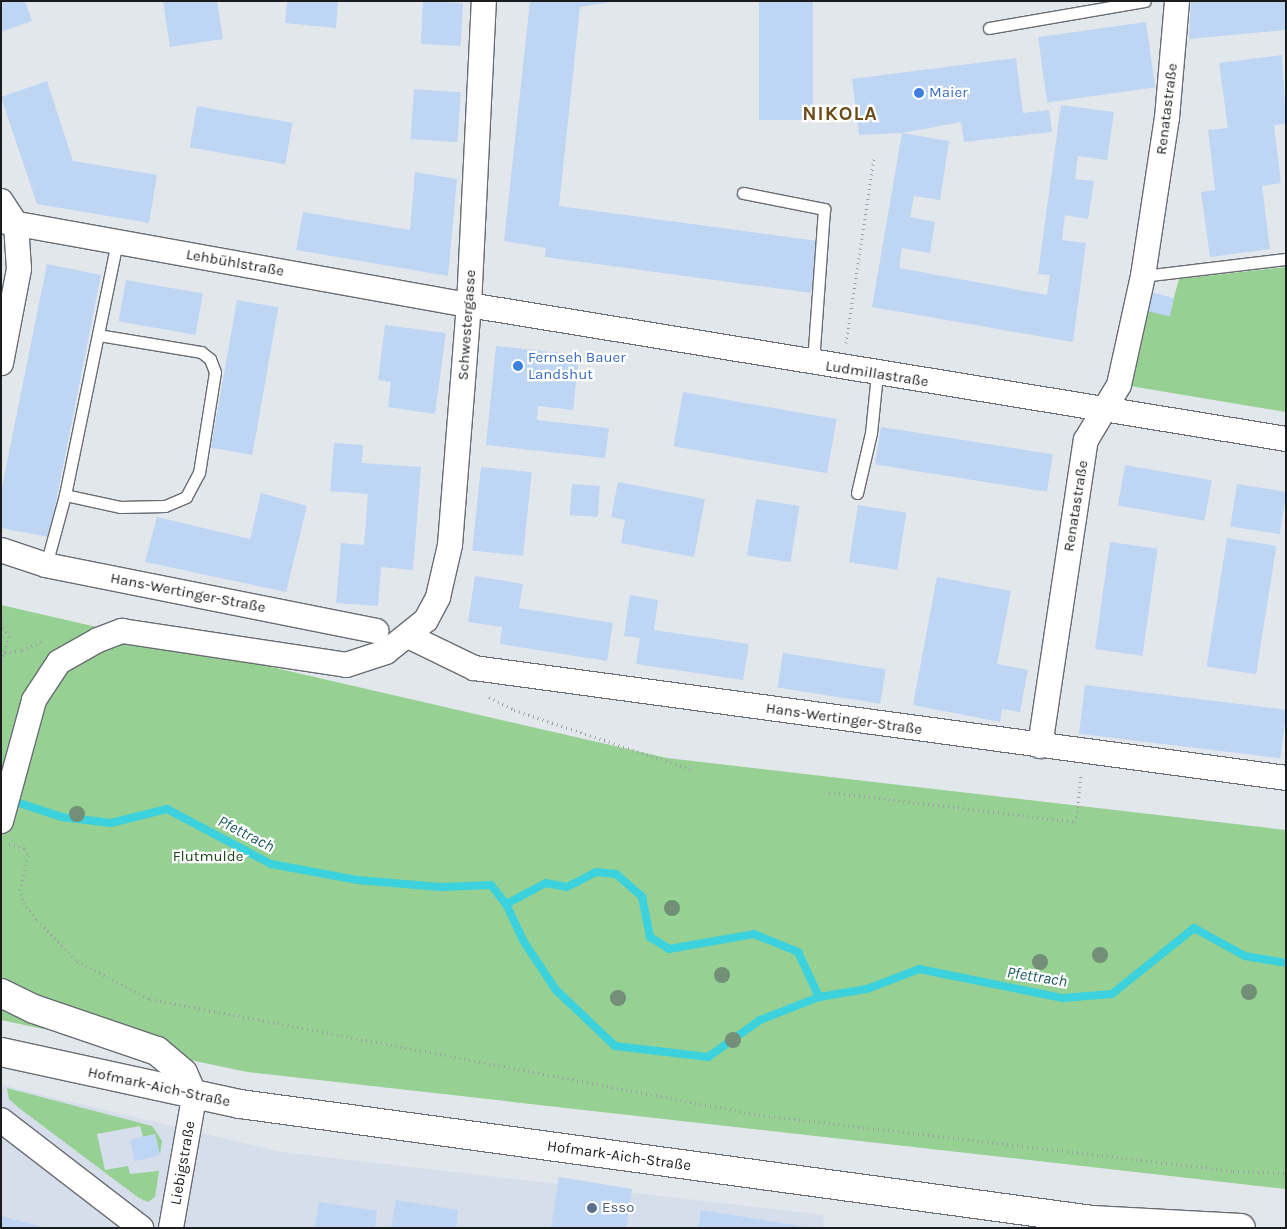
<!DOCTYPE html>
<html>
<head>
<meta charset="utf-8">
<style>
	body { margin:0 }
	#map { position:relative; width:1287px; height:1229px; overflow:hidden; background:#e2e7ec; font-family:Karla,sans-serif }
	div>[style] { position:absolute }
	.built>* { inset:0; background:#d5deea }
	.green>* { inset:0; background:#96d093 }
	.stream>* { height:8px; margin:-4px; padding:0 4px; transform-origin:4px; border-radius:4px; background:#3bd1dd }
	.building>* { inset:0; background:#bed5f3; transform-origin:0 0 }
	.path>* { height:3px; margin-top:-1.5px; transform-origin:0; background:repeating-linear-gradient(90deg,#9c9fa3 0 1px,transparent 0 5px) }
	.roads { filter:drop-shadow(1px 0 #696d72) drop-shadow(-1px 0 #696d72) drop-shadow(0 1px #696d72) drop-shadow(0 -1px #696d72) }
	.lane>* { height:11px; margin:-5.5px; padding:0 5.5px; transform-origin:5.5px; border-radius:5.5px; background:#fff }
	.street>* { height:24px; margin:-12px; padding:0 12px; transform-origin:12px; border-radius:12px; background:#fff }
	.primary>* { height:28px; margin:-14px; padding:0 14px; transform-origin:14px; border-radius:14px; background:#fff }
	.trees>* { width:16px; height:16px; margin:-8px; border-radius:50%; background:#738f77 }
	.dots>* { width:14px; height:14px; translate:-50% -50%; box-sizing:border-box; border:2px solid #fff; border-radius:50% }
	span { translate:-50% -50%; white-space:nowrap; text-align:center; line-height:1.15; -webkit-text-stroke:4.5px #fff; paint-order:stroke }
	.shop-label { font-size:15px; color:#366cbe }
	.left { translate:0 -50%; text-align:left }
	.street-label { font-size:15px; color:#1b1c1e }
	.park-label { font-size:15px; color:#194718 }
	.service-label { font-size:15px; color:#4e5e75 }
	.water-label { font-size:16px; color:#1d595e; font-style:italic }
	.district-label { font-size:20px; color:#6d4c18; font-weight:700; letter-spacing:1px }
	.frame { position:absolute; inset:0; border:2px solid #1b1c1e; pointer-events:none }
</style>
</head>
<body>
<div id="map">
	<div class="built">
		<i style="clip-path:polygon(1px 1085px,281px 1152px,824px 1215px,823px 1228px,1px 1228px)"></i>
	</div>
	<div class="green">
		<i style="clip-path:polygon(1286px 267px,1286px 412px,1130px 386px,1145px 310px,1169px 315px,1179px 279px)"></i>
		<i style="clip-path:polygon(1px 605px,667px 758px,1286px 830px,1286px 1189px,247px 1072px,1px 1020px)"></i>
		<i style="clip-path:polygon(7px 1088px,152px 1126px,162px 1141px,160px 1155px,155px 1134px,143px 1137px,140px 1126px,97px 1134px,105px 1170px,128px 1166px,130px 1174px,159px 1171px,155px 1197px,148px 1202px,139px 1198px,19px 1108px,9px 1099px)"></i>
	</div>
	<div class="stream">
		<i style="left:10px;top:800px;width:55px;rotate:18.1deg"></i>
		<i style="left:62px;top:817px;width:49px;rotate:7deg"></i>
		<i style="left:111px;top:823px;width:58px;rotate:-14deg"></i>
		<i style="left:167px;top:809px;width:118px;rotate:27.9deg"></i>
		<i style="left:271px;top:864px;width:87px;rotate:10.5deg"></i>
		<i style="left:357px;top:880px;width:84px;rotate:4.8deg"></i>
		<i style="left:441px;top:887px;width:50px;rotate:-2.3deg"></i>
		<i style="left:491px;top:885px;width:24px;rotate:52deg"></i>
		<i style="left:506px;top:904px;width:45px;rotate:-27.7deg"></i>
		<i style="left:546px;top:883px;width:21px;rotate:11deg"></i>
		<i style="left:567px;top:887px;width:33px;rotate:-27deg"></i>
		<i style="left:596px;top:872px;width:20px;rotate:6deg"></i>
		<i style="left:616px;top:874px;width:35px;rotate:41deg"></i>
		<i style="left:642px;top:897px;width:41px;rotate:78.7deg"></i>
		<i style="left:650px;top:937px;width:22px;rotate:32deg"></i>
		<i style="left:669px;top:949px;width:86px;rotate:-10deg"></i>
		<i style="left:754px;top:934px;width:48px;rotate:22.2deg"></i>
		<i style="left:798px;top:952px;width:50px;rotate:65deg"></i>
		<i style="left:819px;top:997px;width:49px;rotate:-9.5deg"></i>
		<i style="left:867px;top:989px;width:56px;rotate:-21deg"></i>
		<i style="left:919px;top:969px;width:147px;rotate:11.4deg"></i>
		<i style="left:1063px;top:998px;width:49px;rotate:-4.7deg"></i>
		<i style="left:1112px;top:994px;width:105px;rotate:-38.8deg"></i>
		<i style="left:1194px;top:928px;width:58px;rotate:28.8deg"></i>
		<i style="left:1245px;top:956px;width:42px;rotate:9.7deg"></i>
		<i style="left:506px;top:904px;width:42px;rotate:64.7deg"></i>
		<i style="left:524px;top:942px;width:58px;rotate:56.3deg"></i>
		<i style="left:556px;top:990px;width:81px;rotate:43.5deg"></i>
		<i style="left:615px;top:1046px;width:94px;rotate:6.7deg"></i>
		<i style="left:708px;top:1057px;width:64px;rotate:-35.4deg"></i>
		<i style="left:760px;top:1020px;width:63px;rotate:-21.3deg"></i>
	</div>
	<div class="building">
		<i style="clip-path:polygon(1px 1px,25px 1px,32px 21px,1px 32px)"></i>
		<i style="clip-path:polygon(163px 1px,217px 1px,223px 39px,170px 47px)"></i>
		<i style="clip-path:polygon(287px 1px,338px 1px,336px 28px,285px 23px)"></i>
		<i style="left:423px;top:1px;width:40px;height:43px;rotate:3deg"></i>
		<i style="clip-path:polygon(530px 1px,617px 1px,580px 7px,559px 206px,818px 241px,811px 293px,545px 257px,546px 248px,504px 241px)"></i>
		<i style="left:759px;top:1px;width:54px;height:119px"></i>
		<i style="clip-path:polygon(1191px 1px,1286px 1px,1286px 30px,1189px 39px)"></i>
		<i style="left:1146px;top:22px;width:66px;height:109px;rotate:82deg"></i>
		<i style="clip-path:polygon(1282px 55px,1286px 124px,1274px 125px,1281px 183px,1262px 186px,1270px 249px,1210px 257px,1201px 192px,1215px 190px,1208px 130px,1228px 128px,1219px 63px)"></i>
		<i style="clip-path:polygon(1016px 58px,1023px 113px,1049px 110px,1052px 132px,964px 142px,961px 122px,902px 133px,859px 135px,852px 79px)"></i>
		<i style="clip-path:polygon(47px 81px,73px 161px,157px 175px,149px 223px,37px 204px,1px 97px)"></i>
		<i style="left:414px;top:89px;width:47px;height:50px;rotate:4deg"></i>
		<i style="clip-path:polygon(1061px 105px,1114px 112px,1107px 160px,1078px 156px,1075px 179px,1094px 181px,1088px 219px,1065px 215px,1062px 240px,1086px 243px,1073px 342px,872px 307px,902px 133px,949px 141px,940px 200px,914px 196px,910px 217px,935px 222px,930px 253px,902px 248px,899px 268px,1047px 295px,1050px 275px,1038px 274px)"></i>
		<i style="left:197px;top:106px;width:97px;height:42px;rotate:10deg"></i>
		<i style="clip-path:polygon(415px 172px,457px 179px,448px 276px,296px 250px,303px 212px,410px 230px)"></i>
		<i style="clip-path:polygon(47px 264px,101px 275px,49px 537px,1px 528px,1px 492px)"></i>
		<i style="left:126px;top:280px;width:78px;height:42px;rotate:10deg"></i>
		<i style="left:1150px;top:292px;width:25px;height:19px;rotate:14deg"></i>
		<i style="left:237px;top:300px;width:42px;height:150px;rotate:10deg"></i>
		<i style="clip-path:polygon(385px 325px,446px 333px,435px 414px,388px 407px,391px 382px,378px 380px)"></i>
		<i style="clip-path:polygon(496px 346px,579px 355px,573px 410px,538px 406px,537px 420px,609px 428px,605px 458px,486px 445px)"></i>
		<i style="left:683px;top:392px;width:156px;height:55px;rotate:10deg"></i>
		<i style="left:881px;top:427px;width:174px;height:38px;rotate:9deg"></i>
		<i style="clip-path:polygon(334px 443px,363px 445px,362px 463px,421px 467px,413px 570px,381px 567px,378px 606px,336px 603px,341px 543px,364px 545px,368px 494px,330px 491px)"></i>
		<i style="left:1125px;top:465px;width:88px;height:41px;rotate:10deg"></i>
		<i style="left:481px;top:467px;width:51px;height:84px;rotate:6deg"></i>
		<i style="clip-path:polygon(618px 482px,705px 499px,694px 557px,621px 543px,625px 520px,611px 517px)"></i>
		<i style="left:572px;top:484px;width:28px;height:31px;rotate:4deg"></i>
		<i style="left:1237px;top:484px;width:50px;height:43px;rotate:9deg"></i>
		<i style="clip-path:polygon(261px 493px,307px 506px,286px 592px,145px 562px,157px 517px,250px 539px)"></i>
		<i style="left:756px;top:499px;width:44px;height:57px;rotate:9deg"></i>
		<i style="left:858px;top:505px;width:49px;height:58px;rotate:9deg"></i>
		<i style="left:1227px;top:538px;width:50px;height:130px;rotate:9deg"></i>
		<i style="left:1110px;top:542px;width:48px;height:108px;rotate:8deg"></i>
		<i style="clip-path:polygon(475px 576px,523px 584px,519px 608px,613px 623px,607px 661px,500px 644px,502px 627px,468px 622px)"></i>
		<i style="clip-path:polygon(937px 577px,1011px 591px,997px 664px,1028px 670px,1020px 712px,1002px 709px,1000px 722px,913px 705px)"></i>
		<i style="clip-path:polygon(630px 595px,658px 600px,654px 630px,749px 644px,743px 680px,636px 664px,640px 638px,624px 636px)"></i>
		<i style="left:783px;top:653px;width:104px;height:35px;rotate:9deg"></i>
		<i style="left:1085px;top:685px;width:203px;height:49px;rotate:7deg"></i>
		<i style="left:155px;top:1134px;width:22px;height:26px;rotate:77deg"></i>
		<i style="clip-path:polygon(559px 1177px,632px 1189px,626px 1228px,551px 1228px)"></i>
		<i style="clip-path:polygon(396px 1200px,458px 1210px,456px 1228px,391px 1228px)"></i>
		<i style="clip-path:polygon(319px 1202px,377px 1211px,375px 1228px,315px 1228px)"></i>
		<i style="clip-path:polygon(701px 1210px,806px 1227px,806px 1228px,698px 1228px)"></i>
		<i style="clip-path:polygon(1px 1216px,43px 1227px,43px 1228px,1px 1228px)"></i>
	</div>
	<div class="path">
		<i style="left:846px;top:343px;width:188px;rotate:-81.4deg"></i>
		<i style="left:1px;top:623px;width:15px;rotate:58deg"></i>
		<i style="left:9px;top:636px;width:27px;rotate:107deg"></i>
		<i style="left:1px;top:649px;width:6px;rotate:45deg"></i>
		<i style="left:5px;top:653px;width:17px;rotate:-10deg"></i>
		<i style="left:22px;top:650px;width:23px;rotate:-23deg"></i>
		<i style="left:489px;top:697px;width:28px;rotate:27deg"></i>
		<i style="left:514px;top:710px;width:186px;rotate:18.5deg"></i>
		<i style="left:829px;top:792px;width:249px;rotate:6.9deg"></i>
		<i style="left:1076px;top:822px;width:47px;rotate:-83.9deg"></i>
		<i style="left:9px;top:844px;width:16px;rotate:14deg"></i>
		<i style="left:25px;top:848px;width:8px;rotate:67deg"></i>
		<i style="left:28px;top:855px;width:35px;rotate:103deg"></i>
		<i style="left:20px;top:889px;width:14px;rotate:78deg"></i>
		<i style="left:23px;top:903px;width:22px;rotate:51deg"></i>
		<i style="left:37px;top:920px;width:57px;rotate:45.7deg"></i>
		<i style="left:77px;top:961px;width:82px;rotate:27.5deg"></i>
		<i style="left:150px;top:999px;width:620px;rotate:10.78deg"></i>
		<i style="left:759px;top:1115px;width:477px;rotate:6.7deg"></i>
		<i style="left:1233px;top:1171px;width:53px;rotate:2.2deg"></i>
	</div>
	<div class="roads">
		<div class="lane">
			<i style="left:989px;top:28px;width:158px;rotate:-9.8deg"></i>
			<i style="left:743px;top:193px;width:83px;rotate:11.2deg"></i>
			<i style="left:824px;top:209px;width:154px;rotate:94.1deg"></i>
			<i style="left:1143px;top:276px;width:144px;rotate:-6.8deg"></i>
			<i style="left:857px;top:493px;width:62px;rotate:-76.9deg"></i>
			<i style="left:871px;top:433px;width:59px;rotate:-84.2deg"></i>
			<i style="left:65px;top:495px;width:56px;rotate:12.3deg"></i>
			<i style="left:120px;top:507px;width:45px;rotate:-1.3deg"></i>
			<i style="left:165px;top:506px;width:23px;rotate:-23deg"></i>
			<i style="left:186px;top:497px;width:27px;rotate:-62deg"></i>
			<i style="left:199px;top:473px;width:102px;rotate:-81deg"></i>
			<i style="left:215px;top:372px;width:14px;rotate:-111deg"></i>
			<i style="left:210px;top:359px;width:11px;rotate:-142deg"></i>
			<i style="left:201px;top:352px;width:104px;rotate:-170.6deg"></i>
			<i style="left:46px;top:565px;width:73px;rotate:-74.8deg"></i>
			<i style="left:65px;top:495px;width:258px;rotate:-78.4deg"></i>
		</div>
		<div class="street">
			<i style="left:1px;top:201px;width:27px;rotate:57deg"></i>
			<i style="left:16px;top:224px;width:45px;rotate:86.2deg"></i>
			<i style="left:19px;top:269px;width:96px;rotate:100.8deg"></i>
			<i style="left:1px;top:221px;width:475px;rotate:10.2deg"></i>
			<i style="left:469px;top:305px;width:828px;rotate:9.31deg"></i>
			<i style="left:1px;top:550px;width:47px;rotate:18.4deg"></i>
			<i style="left:46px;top:565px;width:337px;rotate:11.3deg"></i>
			<i style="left:410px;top:637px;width:71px;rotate:25.8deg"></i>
			<i style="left:474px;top:668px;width:819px;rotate:7.71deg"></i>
			<i style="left:1040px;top:746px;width:309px;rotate:-81.5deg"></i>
			<i style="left:1086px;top:440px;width:64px;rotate:-59deg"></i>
			<i style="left:1119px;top:385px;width:112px;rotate:-77.6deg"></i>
			<i style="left:1143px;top:276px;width:160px;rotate:-81.4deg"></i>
			<i style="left:1167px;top:118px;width:117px;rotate:-85.1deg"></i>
			<i style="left:1px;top:821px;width:125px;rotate:-74.7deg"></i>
			<i style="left:34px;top:700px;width:45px;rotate:-56.7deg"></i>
			<i style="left:59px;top:662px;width:45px;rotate:-29.4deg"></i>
			<i style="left:98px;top:640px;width:26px;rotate:-21deg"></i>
			<i style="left:122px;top:631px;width:227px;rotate:8.6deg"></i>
			<i style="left:346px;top:665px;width:42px;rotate:-18deg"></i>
			<i style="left:386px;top:652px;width:51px;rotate:-38.7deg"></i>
			<i style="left:426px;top:620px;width:26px;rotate:-62deg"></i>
			<i style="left:438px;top:597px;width:53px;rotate:-77deg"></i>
			<i style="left:450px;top:545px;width:241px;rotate:-85.5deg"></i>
			<i style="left:469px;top:305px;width:304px;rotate:-87.2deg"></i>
			<i style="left:1px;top:1120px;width:177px;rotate:37.6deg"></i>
			<i style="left:171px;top:1228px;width:132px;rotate:-80deg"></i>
		</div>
		<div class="primary">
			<i style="left:1px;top:993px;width:37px;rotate:26deg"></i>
			<i style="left:34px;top:1009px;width:130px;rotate:18.9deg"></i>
			<i style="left:157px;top:1051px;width:34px;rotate:40deg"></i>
			<i style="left:183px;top:1073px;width:27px;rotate:66deg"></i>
			<i style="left:1px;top:1052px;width:245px;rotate:12.3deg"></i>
			<i style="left:240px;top:1104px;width:860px;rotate:7.75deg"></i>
			<i style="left:1092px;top:1220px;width:149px;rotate:3.1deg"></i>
		</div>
	</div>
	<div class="trees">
		<i style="left:77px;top:814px"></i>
		<i style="left:672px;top:908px"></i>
		<i style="left:1100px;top:955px"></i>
		<i style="left:1040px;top:962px"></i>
		<i style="left:722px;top:975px"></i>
		<i style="left:1249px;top:992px"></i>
		<i style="left:618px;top:998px"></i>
		<i style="left:733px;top:1040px"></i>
	</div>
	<div class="dots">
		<i style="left:919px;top:93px;background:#3f7fe0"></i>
		<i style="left:518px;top:366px;background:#3f7fe0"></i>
		<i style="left:592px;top:1208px;background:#5c6f8a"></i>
	</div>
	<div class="shop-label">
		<span class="left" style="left:929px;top:93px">Maier</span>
		<span class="left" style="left:528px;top:366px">Fernseh Bauer<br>Landshut</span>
	</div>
	<div class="street-label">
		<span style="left:1167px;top:109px;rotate:-83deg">Renatastraße</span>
		<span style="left:235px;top:263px;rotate:10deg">Lehbühlstraße</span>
		<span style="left:467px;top:325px;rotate:-86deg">Schwestergasse</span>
		<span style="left:877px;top:374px;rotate:9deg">Ludmillastraße</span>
		<span style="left:1076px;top:506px;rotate:-81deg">Renatastraße</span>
		<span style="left:188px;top:593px;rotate:11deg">Hans-Wertinger-Straße</span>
		<span style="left:844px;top:719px;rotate:8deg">Hans-Wertinger-Straße</span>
		<span style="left:159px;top:1087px;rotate:12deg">Hofmark-Aich-Straße</span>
		<span style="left:619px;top:1156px;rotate:8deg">Hofmark-Aich-Straße</span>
		<span style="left:183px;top:1163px;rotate:-80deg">Liebigstraße</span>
	</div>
	<div class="park-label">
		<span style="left:208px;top:857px">Flutmulde</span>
	</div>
	<div class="service-label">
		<span class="left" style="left:602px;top:1208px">Esso</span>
	</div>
	<div class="water-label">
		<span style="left:246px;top:834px;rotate:27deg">Pfettrach</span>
		<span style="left:1037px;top:977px;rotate:9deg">Pfettrach</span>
	</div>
	<div class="district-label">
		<span style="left:840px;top:113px">NIKOLA</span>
	</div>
	<div class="frame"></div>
</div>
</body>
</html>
